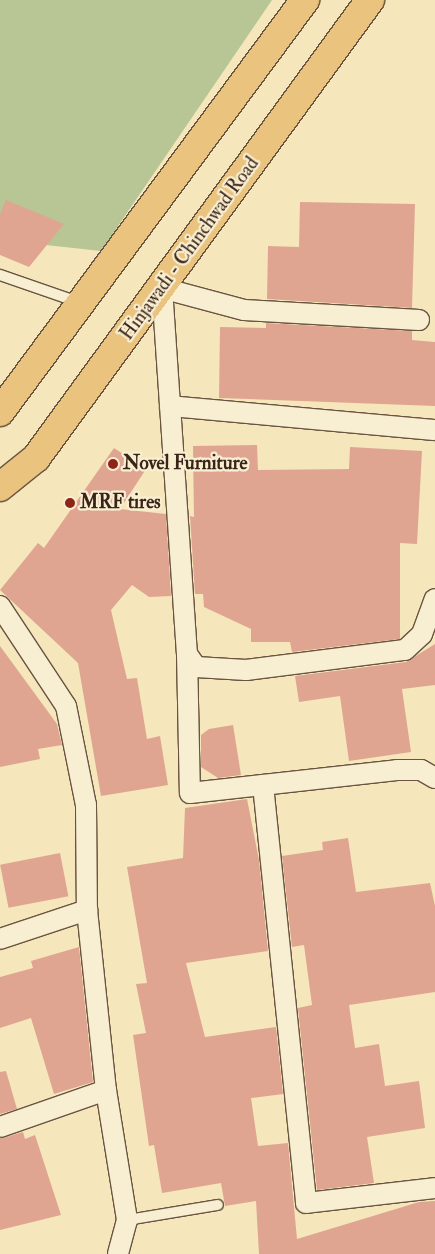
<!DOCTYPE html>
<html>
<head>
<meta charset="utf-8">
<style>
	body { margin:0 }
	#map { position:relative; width:435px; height:1254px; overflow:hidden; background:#f5e6bb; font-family:"IM FELL Double Pica",serif }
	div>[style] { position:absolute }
	.green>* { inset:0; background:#b7c694 }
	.building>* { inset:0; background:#e0a591; transform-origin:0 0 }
	.roads { filter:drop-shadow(1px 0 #695440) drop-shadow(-1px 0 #695440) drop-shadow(0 1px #695440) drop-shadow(0 -1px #695440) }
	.service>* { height:10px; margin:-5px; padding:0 5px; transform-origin:5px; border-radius:5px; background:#f8efd3 }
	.minor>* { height:20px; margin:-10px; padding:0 10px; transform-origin:10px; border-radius:10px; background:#f8efd3 }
	.primary>* { height:28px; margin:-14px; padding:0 14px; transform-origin:14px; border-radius:14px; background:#eac37e }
	.dots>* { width:14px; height:14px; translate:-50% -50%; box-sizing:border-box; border:2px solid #f8efd3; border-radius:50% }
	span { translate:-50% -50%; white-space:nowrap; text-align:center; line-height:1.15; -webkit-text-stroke:4.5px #f8efd3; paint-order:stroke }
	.street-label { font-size:19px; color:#3a2317 }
	.poi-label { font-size:19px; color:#3a2317; font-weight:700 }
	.left { translate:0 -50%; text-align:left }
</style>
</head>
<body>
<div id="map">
	<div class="green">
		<i style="clip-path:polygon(0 0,272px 0,101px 251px,0 240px)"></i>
	</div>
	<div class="building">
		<i style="clip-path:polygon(6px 200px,64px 224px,29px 267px,0 255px,0 214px)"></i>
		<i style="clip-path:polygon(300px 202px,415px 204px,412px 308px,267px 299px,268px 246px,299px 247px)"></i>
		<i style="clip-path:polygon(266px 323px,412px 331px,412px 340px,435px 342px,435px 406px,219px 398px,220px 327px,266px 328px)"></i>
		<i style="clip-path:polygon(257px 445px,258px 470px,349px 469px,350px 447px,422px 451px,417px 544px,400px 543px,400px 639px,292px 652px,290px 642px,251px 642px,251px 629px,204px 607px,203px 594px,195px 594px,190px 516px,194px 517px,193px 446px)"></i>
		<i style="clip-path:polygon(114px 448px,146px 469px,120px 509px,166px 514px,171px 596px,149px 597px,132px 585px,111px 610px,127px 679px,137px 678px,147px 739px,160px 736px,168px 785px,101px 796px,78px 663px,0 590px,38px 543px,44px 548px)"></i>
		<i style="clip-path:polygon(435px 644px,435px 685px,402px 689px,411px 752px,349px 761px,340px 696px,299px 702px,295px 676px,406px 662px)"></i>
		<i style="clip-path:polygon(0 646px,57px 724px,62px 745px,38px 749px,40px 759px,0 767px)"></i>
		<i style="clip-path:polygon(233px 725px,241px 775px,218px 778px,201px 767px,201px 735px,209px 729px)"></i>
		<i style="clip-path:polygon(247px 799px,259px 860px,268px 951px,186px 963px,205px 1037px,276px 1027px,283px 1094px,251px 1098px,258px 1146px,288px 1143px,297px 1239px,419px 1202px,435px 1201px,435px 1254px,259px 1254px,256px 1201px,225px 1206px,221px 1183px,162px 1193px,154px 1145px,149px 1146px,133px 1035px,146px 1033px,136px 984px,147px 983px,127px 867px,183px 858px,185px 808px)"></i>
		<i style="clip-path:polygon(348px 838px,356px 892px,430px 883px,435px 906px,435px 992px,349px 1005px,355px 1048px,379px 1044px,385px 1086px,419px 1081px,425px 1128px,367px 1137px,374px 1183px,317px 1190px,298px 1008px,312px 1005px,304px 945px,292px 947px,282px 856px,323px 850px,322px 842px)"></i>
		<i style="left:60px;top:853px;width:44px;height:61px;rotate:79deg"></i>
		<i style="clip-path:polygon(79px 947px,93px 1082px,54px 1094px,31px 1018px,0 1028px,0 977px,33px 968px,31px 961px)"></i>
		<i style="clip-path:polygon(6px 1071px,17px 1109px,0 1114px,0 1072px)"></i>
		<i style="clip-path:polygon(23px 1132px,25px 1139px,35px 1135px,61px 1215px,0 1230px,0 1139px)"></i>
	</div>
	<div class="roads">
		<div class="service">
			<i style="left:0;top:275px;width:83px;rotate:19.1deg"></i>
			<i style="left:127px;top:1220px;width:92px;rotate:-9.4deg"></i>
		</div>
		<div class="minor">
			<i style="left:419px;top:320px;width:175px;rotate:-176.7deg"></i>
			<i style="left:244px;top:310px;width:85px;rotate:-165deg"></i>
			<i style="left:162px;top:288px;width:367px;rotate:86.1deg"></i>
			<i style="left:187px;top:654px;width:16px;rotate:55deg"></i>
			<i style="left:196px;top:667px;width:50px;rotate:3.4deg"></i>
			<i style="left:246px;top:670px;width:160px;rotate:-7.2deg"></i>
			<i style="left:405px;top:650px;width:23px;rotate:-43deg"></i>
			<i style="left:422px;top:634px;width:37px;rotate:-70deg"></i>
			<i style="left:170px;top:406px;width:266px;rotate:5.2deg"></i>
			<i style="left:0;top:606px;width:120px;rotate:56.6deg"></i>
			<i style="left:66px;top:706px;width:101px;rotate:78.6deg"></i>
			<i style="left:86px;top:805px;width:105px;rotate:89.5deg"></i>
			<i style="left:87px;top:910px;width:181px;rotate:84deg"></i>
			<i style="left:106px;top:1090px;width:132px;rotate:80.8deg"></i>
			<i style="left:127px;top:1220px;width:35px;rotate:105deg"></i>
			<i style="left:187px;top:654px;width:139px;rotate:88.8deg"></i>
			<i style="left:190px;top:793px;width:208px;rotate:-6.3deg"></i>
			<i style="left:397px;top:770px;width:24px"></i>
			<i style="left:421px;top:770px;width:16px;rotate:30deg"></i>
			<i style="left:263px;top:785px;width:420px;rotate:84.1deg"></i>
			<i style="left:306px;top:1203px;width:130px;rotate:-6.6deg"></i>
			<i style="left:0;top:939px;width:92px;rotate:-18.4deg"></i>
			<i style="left:0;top:1127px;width:112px;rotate:-19.2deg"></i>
		</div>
		<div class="primary">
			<i style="left:0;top:412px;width:513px;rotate:-53.49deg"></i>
			<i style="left:0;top:487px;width:46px;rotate:-38.9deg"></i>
			<i style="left:36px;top:458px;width:567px;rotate:-53.9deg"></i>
		</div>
	</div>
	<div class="dots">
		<i style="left:113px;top:464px;background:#8f2418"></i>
		<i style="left:70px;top:503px;background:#8f2418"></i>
	</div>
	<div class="street-label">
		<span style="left:190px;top:249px;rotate:-54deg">Hinjawadi - Chinchwad Road</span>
	</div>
	<div class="poi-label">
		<span class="left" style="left:123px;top:464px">Novel Furniture</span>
		<span class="left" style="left:80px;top:503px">MRF tires</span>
	</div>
</div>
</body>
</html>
